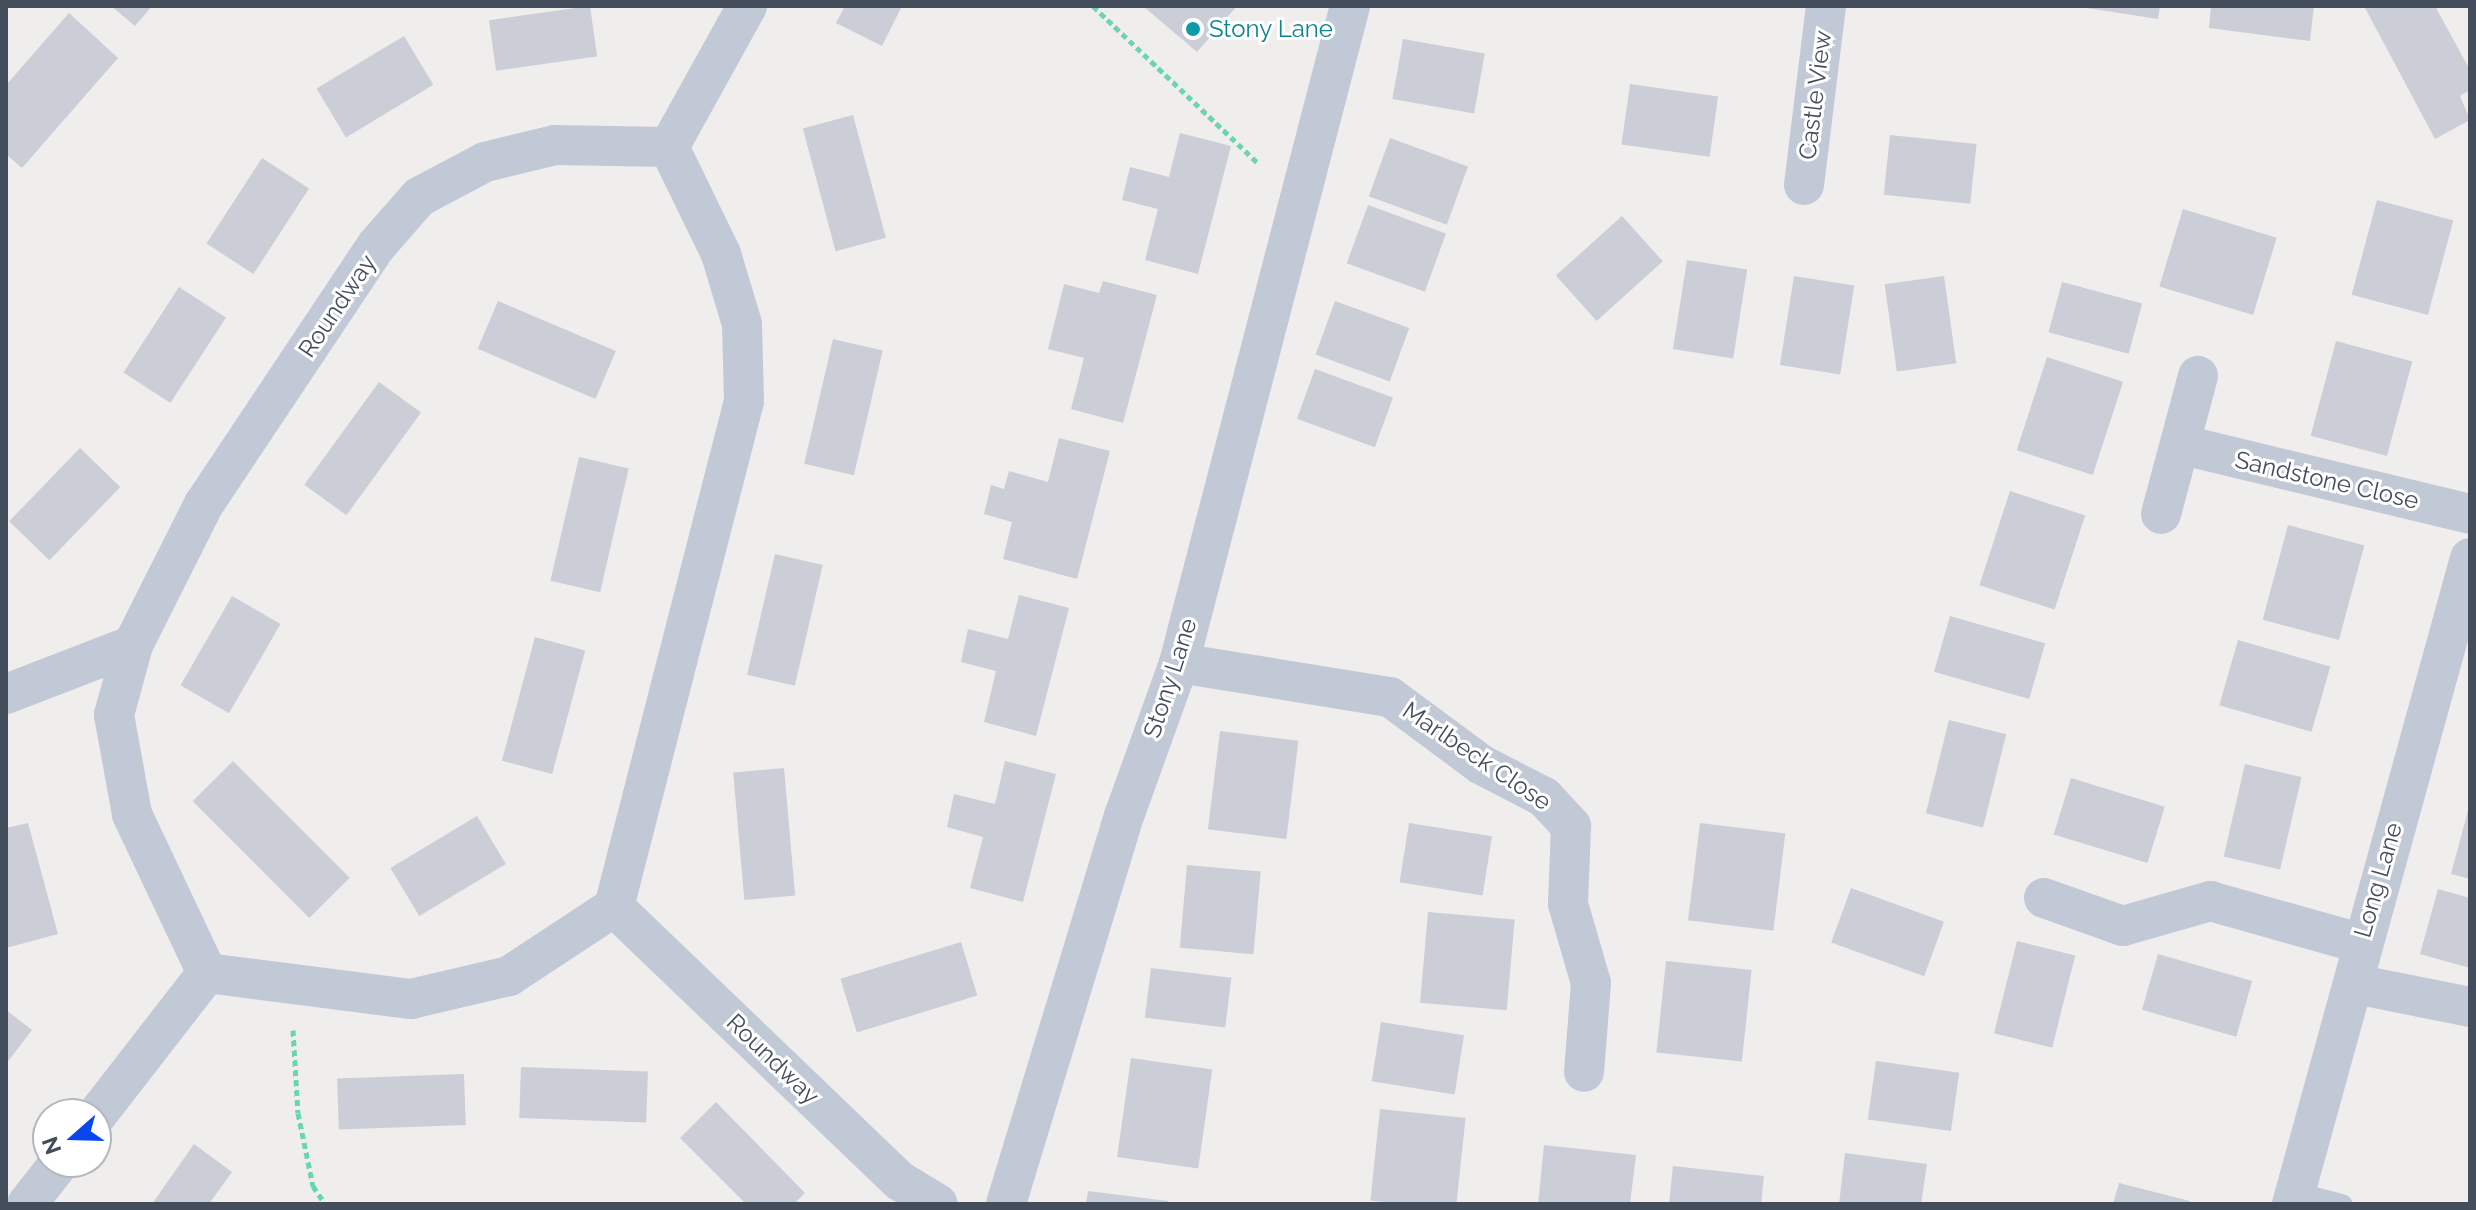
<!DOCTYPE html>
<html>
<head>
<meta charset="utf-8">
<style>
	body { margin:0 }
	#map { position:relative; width:2476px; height:1210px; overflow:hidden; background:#f0eded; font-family:Raleway,sans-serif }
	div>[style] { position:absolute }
	.building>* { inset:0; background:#cbced6; transform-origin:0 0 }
	.path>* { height:5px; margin-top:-2.5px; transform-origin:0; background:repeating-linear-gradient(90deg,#6bd4b1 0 6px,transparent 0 10px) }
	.lane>* { height:20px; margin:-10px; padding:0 10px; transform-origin:10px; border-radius:10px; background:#c2c9d6 }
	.street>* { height:40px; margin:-20px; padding:0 20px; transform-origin:20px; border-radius:20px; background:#c2c9d6 }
	.dots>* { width:22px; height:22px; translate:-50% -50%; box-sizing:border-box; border:4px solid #fff; border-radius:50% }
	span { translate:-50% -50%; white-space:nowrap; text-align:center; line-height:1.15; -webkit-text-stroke:6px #fff; paint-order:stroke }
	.culture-label { font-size:24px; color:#0d838f }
	.left { translate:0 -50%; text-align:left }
	.street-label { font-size:24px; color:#444d5c }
	.frame { position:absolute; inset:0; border:8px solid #444d5c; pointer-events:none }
	.north { position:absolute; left:32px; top:1098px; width:80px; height:80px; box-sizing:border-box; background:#fff; border:2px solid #b4b8be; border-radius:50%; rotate:250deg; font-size:22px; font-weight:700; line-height:32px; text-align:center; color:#444d5c }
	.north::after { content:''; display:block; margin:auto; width:28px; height:36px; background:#0847ef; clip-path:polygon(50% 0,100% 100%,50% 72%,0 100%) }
</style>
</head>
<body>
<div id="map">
	<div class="building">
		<i style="clip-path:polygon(111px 6px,152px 6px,135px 26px)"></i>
		<i style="left:590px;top:6px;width:51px;height:102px;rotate:82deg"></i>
		<i style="clip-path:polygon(845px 6px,902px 6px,882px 46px,836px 23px)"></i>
		<i style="clip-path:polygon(1143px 6px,1237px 6px,1197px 52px)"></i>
		<i style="clip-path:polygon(2074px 6px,2160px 6px,2158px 19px)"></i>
		<i style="clip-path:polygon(2211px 6px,2314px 6px,2310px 41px,2209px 28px)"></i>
		<i style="clip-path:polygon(2364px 6px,2435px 6px,2470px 70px,2470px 90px,2460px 96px,2470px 120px,2435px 139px)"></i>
		<i style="clip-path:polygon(69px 13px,118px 58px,22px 168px,6px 154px,6px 85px)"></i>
		<i style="left:404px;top:36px;width:57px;height:102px;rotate:59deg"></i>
		<i style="left:1403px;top:39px;width:83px;height:61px;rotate:10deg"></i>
		<i style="left:1630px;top:84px;width:89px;height:61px;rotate:8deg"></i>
		<i style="left:853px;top:115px;width:127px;height:52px;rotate:75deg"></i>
		<i style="clip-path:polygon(1180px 133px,1231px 146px,1198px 274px,1145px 260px,1158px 209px,1122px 200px,1130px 167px,1169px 177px)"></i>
		<i style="left:1890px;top:135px;width:87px;height:60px;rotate:6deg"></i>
		<i style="left:1390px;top:138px;width:83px;height:62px;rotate:20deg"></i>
		<i style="left:262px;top:158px;width:56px;height:102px;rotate:33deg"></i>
		<i style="left:2377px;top:200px;width:79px;height:98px;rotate:15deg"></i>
		<i style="left:1368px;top:205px;width:83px;height:62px;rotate:20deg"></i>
		<i style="left:2183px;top:209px;width:98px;height:81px;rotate:17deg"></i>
		<i style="left:1622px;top:216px;width:61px;height:89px;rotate:48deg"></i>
		<i style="left:1687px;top:260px;width:61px;height:90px;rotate:9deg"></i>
		<i style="left:1794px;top:276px;width:61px;height:90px;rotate:9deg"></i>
		<i style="left:1944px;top:276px;width:88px;height:60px;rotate:82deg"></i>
		<i style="clip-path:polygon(1103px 281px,1157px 295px,1123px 423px,1071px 409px,1084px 358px,1048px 349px,1064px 284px,1099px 293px)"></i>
		<i style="left:2062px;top:282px;width:83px;height:52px;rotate:15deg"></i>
		<i style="left:179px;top:287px;width:56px;height:102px;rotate:33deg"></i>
		<i style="left:498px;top:301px;width:128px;height:52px;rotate:23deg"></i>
		<i style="left:1335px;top:301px;width:79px;height:57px;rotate:20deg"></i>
		<i style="left:833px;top:339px;width:51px;height:128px;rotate:13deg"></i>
		<i style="left:2336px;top:341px;width:79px;height:98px;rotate:15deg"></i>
		<i style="left:2047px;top:357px;width:80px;height:98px;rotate:18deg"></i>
		<i style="left:1315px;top:369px;width:83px;height:53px;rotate:20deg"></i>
		<i style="left:379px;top:382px;width:52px;height:127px;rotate:36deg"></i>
		<i style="clip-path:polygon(1059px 438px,1110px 451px,1077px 579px,1003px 559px,1012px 522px,984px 514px,991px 485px,1004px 489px,1009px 471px,1048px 482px)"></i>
		<i style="left:80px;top:448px;width:56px;height:102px;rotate:44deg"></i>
		<i style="left:579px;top:457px;width:51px;height:127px;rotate:13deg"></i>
		<i style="left:2010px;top:491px;width:79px;height:99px;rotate:18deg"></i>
		<i style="left:2288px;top:525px;width:79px;height:98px;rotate:15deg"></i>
		<i style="left:775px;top:554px;width:49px;height:124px;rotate:13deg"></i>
		<i style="clip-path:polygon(1019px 595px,1069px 608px,1036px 736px,984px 722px,996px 671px,961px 662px,968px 629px,1008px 639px)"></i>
		<i style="left:232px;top:596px;width:56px;height:103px;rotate:30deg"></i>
		<i style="left:1950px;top:616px;width:99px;height:58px;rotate:16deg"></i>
		<i style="left:535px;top:637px;width:52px;height:128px;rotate:15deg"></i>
		<i style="left:2238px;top:640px;width:96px;height:68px;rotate:16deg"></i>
		<i style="left:1949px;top:720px;width:59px;height:96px;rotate:14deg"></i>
		<i style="left:1220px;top:731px;width:79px;height:99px;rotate:7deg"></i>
		<i style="left:233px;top:761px;width:165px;height:57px;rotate:45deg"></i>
		<i style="clip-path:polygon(1005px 761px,1056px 774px,1023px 902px,970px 888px,983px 837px,947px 827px,954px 794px,995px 804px)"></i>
		<i style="left:2245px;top:764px;width:58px;height:95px;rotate:13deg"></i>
		<i style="left:784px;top:768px;width:128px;height:51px;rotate:85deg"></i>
		<i style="left:2071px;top:778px;width:98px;height:59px;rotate:17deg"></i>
		<i style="clip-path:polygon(2469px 807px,2470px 807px,2470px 879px,2451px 874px)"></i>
		<i style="left:477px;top:816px;width:56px;height:101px;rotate:59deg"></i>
		<i style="clip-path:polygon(28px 823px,58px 934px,6px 948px,6px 828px)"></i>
		<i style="left:1409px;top:823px;width:84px;height:60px;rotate:9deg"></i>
		<i style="left:1700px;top:823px;width:86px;height:98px;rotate:7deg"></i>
		<i style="left:1187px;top:865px;width:74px;height:83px;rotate:5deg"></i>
		<i style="left:1851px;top:888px;width:99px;height:58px;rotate:20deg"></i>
		<i style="clip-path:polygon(2438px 889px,2470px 898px,2470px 968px,2420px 954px)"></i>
		<i style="left:1428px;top:912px;width:87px;height:91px;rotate:5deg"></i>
		<i style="left:2017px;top:941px;width:60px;height:95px;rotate:14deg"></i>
		<i style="left:961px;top:942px;width:56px;height:126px;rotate:73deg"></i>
		<i style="left:2158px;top:954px;width:98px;height:58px;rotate:16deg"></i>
		<i style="left:1666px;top:961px;width:86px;height:92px;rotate:6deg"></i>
		<i style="left:1151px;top:968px;width:81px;height:50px;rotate:7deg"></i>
		<i style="clip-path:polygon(6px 1010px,32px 1030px,6px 1064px)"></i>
		<i style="left:1381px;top:1022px;width:84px;height:60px;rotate:9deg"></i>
		<i style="left:1131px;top:1058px;width:82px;height:100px;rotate:8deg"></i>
		<i style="left:1876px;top:1061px;width:84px;height:59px;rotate:8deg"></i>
		<i style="left:521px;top:1067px;width:127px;height:51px;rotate:2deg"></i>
		<i style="left:464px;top:1074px;width:51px;height:127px;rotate:88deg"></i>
		<i style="clip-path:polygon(716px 1102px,805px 1193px,794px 1204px,746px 1204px,680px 1138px)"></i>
		<i style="left:1380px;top:1109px;width:86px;height:92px;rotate:6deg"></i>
		<i style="clip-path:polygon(194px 1144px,232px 1172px,209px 1204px,152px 1204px)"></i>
		<i style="clip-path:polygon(1544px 1145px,1636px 1155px,1630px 1204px,1538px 1204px)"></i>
		<i style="clip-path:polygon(1845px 1153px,1927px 1164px,1921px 1204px,1839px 1204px)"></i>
		<i style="clip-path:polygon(1673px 1166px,1764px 1176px,1761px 1204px,1669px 1204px)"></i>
		<i style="clip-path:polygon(2119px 1183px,2190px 1201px,2189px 1204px,2113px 1204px)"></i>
		<i style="clip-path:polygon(1088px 1191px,1168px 1201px,1168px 1204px,1086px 1204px)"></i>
	</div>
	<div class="path">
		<i style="left:1093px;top:6px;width:229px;rotate:43.6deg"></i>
		<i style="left:293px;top:1030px;width:83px;rotate:86.6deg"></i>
		<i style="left:298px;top:1113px;width:75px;rotate:78.4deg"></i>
		<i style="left:313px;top:1186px;width:22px;rotate:56deg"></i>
	</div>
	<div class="lane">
		<i style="left:2295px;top:1192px;width:49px;rotate:14.3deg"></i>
	</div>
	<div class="street">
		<i style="left:1804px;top:185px;width:180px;rotate:-83deg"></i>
		<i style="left:2183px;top:445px;width:295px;rotate:13.5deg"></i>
		<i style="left:2161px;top:514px;width:143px;rotate:-75deg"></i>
		<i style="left:1179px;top:663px;width:214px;rotate:9.2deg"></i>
		<i style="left:1390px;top:697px;width:114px;rotate:36.5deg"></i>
		<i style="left:1482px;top:765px;width:70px;rotate:27.3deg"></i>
		<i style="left:1544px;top:797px;width:40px;rotate:47deg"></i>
		<i style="left:1571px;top:826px;width:78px;rotate:92.2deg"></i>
		<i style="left:1568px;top:904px;width:82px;rotate:73.8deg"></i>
		<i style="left:1591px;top:983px;width:89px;rotate:94.5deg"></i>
		<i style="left:6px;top:694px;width:136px;rotate:-21.1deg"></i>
		<i style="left:2044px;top:898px;width:84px;rotate:19.5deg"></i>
		<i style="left:2123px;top:926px;width:91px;rotate:-16deg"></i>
		<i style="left:2210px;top:901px;width:155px;rotate:15.7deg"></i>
		<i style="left:614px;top:907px;width:396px;rotate:43.8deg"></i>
		<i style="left:900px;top:1181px;width:44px;rotate:31.2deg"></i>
		<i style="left:207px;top:973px;width:206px;rotate:7.3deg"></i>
		<i style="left:411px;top:999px;width:101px;rotate:-13.2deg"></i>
		<i style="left:509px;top:976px;width:126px;rotate:-33.3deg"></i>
		<i style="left:614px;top:907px;width:522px;rotate:-75.59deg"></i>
		<i style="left:744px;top:401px;width:77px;rotate:-91.5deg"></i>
		<i style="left:742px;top:324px;width:73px;rotate:-106.7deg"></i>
		<i style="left:721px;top:254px;width:119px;rotate:-115.9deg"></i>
		<i style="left:2355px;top:984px;width:117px;rotate:11.3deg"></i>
		<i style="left:96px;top:1116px;width:181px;rotate:-52.2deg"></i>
		<i style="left:207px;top:973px;width:176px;rotate:-115.3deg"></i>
		<i style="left:132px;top:814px;width:101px;rotate:-100.3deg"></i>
		<i style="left:114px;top:715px;width:73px;rotate:-74.8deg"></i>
		<i style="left:133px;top:645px;width:158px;rotate:-63.3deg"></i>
		<i style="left:204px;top:504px;width:311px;rotate:-56.3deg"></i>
		<i style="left:377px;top:245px;width:64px;rotate:-48.8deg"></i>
		<i style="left:419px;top:197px;width:75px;rotate:-27.9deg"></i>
		<i style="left:485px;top:162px;width:72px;rotate:-13.7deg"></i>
		<i style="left:555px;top:145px;width:114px;rotate:1deg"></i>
		<i style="left:669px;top:147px;width:161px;rotate:-61deg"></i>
		<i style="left:27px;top:1204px;width:53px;rotate:-51.8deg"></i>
		<i style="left:1006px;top:1204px;width:406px;rotate:-73.1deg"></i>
		<i style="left:1124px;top:816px;width:163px;rotate:-70.2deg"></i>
		<i style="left:1179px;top:663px;width:679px;rotate:-75.41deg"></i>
		<i style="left:2292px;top:1204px;width:670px;rotate:-74.59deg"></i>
	</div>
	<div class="dots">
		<i style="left:1193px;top:29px;background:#0f9aa8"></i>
	</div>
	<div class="culture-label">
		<span class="left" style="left:1209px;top:29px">Stony Lane</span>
	</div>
	<div class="street-label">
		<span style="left:1815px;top:95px;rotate:-83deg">Castle View</span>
		<span style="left:337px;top:306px;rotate:-56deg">Roundway</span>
		<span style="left:2327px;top:480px;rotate:13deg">Sandstone Close</span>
		<span style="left:1170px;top:678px;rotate:-72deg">Stony Lane</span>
		<span style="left:1477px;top:756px;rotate:34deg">Marlbeck Close</span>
		<span style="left:2378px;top:880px;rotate:-74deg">Long Lane</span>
		<span style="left:773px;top:1059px;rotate:44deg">Roundway</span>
	</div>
	<div class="frame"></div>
	<div class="north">N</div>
</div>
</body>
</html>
